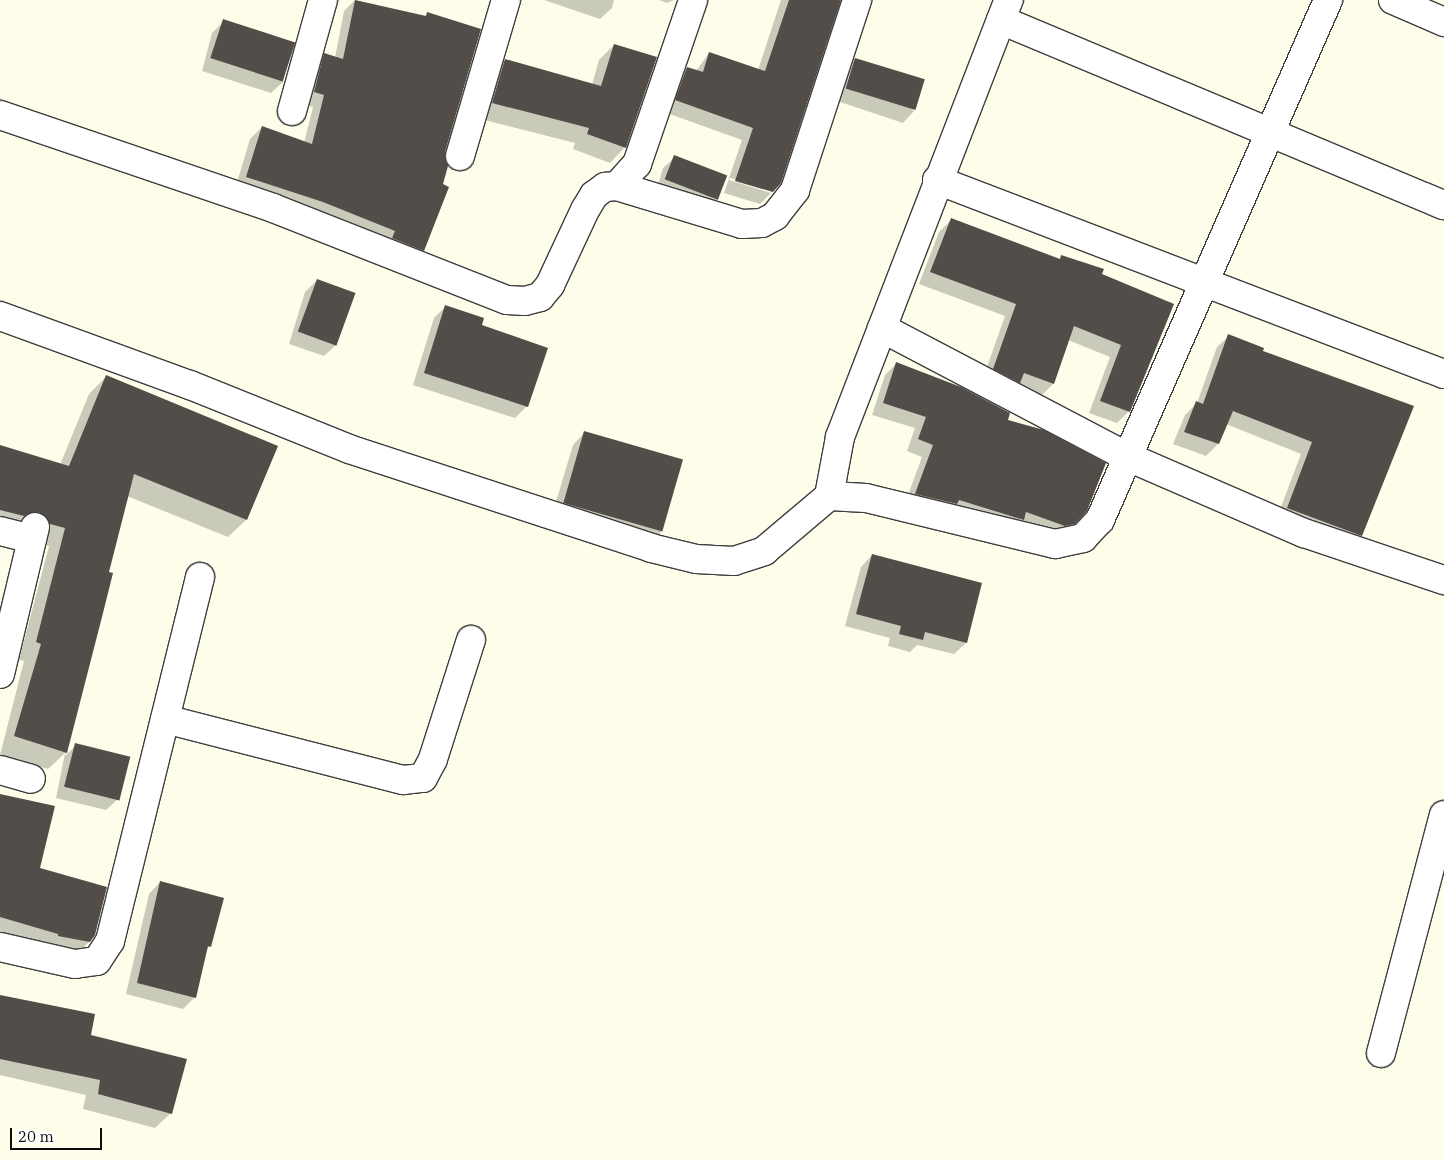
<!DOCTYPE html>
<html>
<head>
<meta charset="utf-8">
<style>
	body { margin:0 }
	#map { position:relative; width:1444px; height:1160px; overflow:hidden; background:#fdfdea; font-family:"IBM Plex Serif",serif }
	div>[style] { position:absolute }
	.shadow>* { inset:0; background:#0003 }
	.building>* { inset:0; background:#524d48; transform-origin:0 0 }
	.roads { filter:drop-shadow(1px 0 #3e3e3e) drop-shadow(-1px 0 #3e3e3e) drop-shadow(0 1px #3e3e3e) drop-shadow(0 -1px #3e3e3e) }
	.minor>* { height:28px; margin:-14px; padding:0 14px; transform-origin:14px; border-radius:14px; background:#fff }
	span { translate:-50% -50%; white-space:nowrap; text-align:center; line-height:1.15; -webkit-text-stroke:5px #fff; paint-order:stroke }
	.scale { position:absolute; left:10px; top:1128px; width:92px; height:22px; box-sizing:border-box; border:2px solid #0b0b0b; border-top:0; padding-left:6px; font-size:15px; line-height:18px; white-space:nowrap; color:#0b0b0b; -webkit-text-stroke:4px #fff; paint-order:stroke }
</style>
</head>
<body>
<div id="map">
	<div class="shadow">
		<i style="clip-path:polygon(355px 0,424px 17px,427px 14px,444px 152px,423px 250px,411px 262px,235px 189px,250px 139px,262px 127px,304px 143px,313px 107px,302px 104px,313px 66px,325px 54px,335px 58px,344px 11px)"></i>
		<i style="clip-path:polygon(544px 0,614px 0,612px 8px,600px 19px)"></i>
		<i style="clip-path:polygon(659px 0,674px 0,667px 3px)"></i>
		<i style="clip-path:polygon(evenodd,781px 0,840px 0,772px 192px,760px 204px,724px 193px,742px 140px,664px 112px,675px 80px,687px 68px,696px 71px,709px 53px,758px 70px,781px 0,730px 178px,771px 190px,771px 193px,729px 180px,730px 178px)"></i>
		<i style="clip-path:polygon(224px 21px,293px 44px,283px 82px,271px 93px,202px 71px,212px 33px)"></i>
		<i style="clip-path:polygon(614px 45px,625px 147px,610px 163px,573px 149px,575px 143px,477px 118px,490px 76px,505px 60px,592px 85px,599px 60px)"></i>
		<i style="clip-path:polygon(855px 59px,914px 111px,903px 123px,834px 100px,843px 71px)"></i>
		<i style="clip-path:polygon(675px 157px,726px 175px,718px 199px,706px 211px,656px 192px,663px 168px)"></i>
		<i style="clip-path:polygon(951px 220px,1059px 260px,1062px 257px,1173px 305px,1129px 411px,1117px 423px,1089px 413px,1110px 357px,1068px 340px,1053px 384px,1041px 396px,1015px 386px,982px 381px,1005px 316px,919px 284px,939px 232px)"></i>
		<i style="clip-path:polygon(317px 280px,336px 345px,324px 356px,289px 344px,305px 292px)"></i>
		<i style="clip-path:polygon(446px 306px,480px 326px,527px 406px,515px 418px,413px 385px,434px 318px)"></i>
		<i style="clip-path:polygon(1229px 336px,1262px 352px,1412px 407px,1361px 535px,1349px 547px,1276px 520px,1301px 454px,1226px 424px,1218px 444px,1206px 456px,1173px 444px,1185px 415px,1197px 403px,1217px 347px)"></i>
		<i style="clip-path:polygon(897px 363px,1006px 421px,1086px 511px,1062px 535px,904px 506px,922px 457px,907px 451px,915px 428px,872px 415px,885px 375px)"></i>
		<i style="clip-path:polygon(107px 376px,276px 446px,246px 520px,228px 537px,127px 496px,108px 573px,102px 613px,65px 756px,76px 745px,118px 799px,106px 810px,56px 798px,65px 753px,48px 769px,0 755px,24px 661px,19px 660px,49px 546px,0 533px,0 446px,60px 465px,89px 394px)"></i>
		<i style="clip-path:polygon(584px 433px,682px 461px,660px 534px,648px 545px,552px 515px,573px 445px)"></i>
		<i style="clip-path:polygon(872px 555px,966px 643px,954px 654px,917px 645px,910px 652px,888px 646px,890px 638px,845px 626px,861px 567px)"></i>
		<i style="clip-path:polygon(0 794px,38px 869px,89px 942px,77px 954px,0 932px)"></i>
		<i style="clip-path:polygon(160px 882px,210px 946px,205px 951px,195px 997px,183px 1009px,126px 994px,149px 894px)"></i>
		<i style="clip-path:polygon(0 997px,89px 1036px,171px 1113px,155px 1128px,83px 1109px,86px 1095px,0 1075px)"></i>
	</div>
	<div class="building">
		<i style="clip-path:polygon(355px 0,426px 16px,427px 12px,481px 29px,445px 152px,448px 166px,443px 184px,449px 187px,424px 251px,392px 238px,395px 231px,323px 202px,246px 177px,262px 126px,312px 144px,324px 95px,314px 92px,324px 53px,343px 59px)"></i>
		<i style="clip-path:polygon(789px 0,841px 0,781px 183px,773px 192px,735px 181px,753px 128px,675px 100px,687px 67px,703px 72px,709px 52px,765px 71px)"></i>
		<i style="left:223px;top:19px;width:76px;height:41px;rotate:18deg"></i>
		<i style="clip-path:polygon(614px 44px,657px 57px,626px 148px,587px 134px,589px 128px,492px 103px,505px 59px,601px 86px)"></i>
		<i style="left:855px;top:58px;width:73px;height:32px;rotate:17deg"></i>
		<i style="left:674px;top:155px;width:57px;height:26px;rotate:21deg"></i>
		<i style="clip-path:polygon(951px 218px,1060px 259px,1061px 255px,1104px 269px,1102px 274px,1174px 304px,1130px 412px,1100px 401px,1121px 345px,1074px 326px,1054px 384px,1024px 373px,1020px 383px,993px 369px,1016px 304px,930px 272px)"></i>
		<i style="left:317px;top:279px;width:41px;height:56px;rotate:20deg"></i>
		<i style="clip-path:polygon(445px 305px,484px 318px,482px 325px,548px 348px,528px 407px,424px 373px)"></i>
		<i style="clip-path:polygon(1228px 334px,1264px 348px,1263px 351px,1414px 406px,1362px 536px,1287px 508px,1312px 442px,1233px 411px,1219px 444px,1184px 432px,1196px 401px,1203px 404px)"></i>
		<i style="clip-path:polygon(896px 362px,961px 387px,1010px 413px,1008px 420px,1044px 430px,1106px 463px,1087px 511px,1075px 524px,1065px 526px,1026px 512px,1024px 520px,959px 500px,957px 504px,915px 494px,933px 445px,918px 439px,926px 417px,883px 403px)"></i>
		<i style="clip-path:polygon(106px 375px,278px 446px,247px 520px,134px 474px,109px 572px,113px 573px,103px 613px,67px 753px,14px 736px,41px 644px,36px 642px,65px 528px,50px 524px,39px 512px,24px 516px,0 510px,0 445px,69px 466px)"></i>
		<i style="left:584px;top:431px;width:103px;height:75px;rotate:16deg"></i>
		<i style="clip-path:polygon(872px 554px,982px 583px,967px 643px,925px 632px,923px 640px,899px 634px,901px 626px,856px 614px)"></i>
		<i style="left:75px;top:743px;width:57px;height:45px;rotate:14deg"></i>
		<i style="clip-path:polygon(0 794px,55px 806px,40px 868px,107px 887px,95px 935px,90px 942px,58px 936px,58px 934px,0 917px)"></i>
		<i style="clip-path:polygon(160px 881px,224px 898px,211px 947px,208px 946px,196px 998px,137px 983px)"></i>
		<i style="clip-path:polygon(0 995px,95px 1014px,91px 1035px,187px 1059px,172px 1114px,98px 1094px,100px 1080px,0 1059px)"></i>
	</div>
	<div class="roads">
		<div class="minor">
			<i style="left:1393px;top:0;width:56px;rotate:23.3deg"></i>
			<i style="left:1001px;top:20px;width:480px;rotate:22.7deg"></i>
			<i style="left:292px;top:111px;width:115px;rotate:-74.4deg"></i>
			<i style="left:0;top:115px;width:288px;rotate:18.8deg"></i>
			<i style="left:273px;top:208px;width:251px;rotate:21.5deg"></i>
			<i style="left:507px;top:300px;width:18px;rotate:3deg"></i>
			<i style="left:525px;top:301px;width:16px;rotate:-15deg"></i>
			<i style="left:540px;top:297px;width:16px;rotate:-50deg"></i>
			<i style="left:550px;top:285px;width:83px;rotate:-65deg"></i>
			<i style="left:585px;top:210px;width:17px;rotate:-59deg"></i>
			<i style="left:594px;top:195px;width:14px;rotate:-36deg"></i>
			<i style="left:605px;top:187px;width:12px;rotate:-5deg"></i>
			<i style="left:617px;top:186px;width:131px;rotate:16.9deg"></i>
			<i style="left:742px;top:224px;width:20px;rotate:-3deg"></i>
			<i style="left:762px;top:223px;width:15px;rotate:-28deg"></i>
			<i style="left:775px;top:216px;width:33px;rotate:-52deg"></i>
			<i style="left:795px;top:190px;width:200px;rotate:-71.9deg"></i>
			<i style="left:460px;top:156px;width:163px;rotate:-73.6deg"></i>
			<i style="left:937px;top:180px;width:543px;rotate:20.94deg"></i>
			<i style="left:617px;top:186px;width:30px;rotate:-48deg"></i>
			<i style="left:637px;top:164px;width:173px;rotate:-71.1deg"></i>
			<i style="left:0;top:316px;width:202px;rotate:20deg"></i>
			<i style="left:190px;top:385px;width:171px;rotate:21.9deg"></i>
			<i style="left:349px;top:449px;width:318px;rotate:18.1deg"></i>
			<i style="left:651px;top:548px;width:46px;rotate:13.7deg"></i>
			<i style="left:696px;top:559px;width:38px;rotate:3deg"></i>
			<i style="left:734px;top:561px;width:32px;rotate:-18deg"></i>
			<i style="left:764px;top:551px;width:85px;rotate:-40.2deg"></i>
			<i style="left:829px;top:496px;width:37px;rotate:3deg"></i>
			<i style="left:866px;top:498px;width:195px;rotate:13.7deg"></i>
			<i style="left:1055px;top:544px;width:29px;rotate:-12deg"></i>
			<i style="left:1083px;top:538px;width:25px;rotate:-47deg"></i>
			<i style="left:1100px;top:520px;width:568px;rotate:-66.32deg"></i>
			<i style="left:882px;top:328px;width:278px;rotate:27.7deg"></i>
			<i style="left:1128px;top:457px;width:192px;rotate:23.4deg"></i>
			<i style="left:1304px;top:533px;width:148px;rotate:18.6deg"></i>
			<i style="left:829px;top:496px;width:60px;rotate:-79.4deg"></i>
			<i style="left:840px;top:437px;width:469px;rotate:-68.9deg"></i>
			<i style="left:0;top:531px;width:33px;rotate:14deg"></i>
			<i style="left:0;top:674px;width:151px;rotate:-76.6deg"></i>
			<i style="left:165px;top:719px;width:246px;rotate:14.4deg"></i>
			<i style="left:403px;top:780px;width:20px;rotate:-6deg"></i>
			<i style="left:423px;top:778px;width:21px;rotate:-62deg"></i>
			<i style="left:433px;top:759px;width:125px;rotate:-72.3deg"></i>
			<i style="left:0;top:770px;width:32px;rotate:16deg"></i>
			<i style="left:0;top:947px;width:77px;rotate:12.8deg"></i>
			<i style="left:75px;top:964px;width:22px;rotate:-8deg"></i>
			<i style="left:97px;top:961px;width:24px;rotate:-57deg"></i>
			<i style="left:110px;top:941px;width:375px;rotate:-76.1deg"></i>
			<i style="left:1381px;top:1053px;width:246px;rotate:-75.2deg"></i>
		</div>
	</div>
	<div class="scale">20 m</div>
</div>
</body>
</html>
